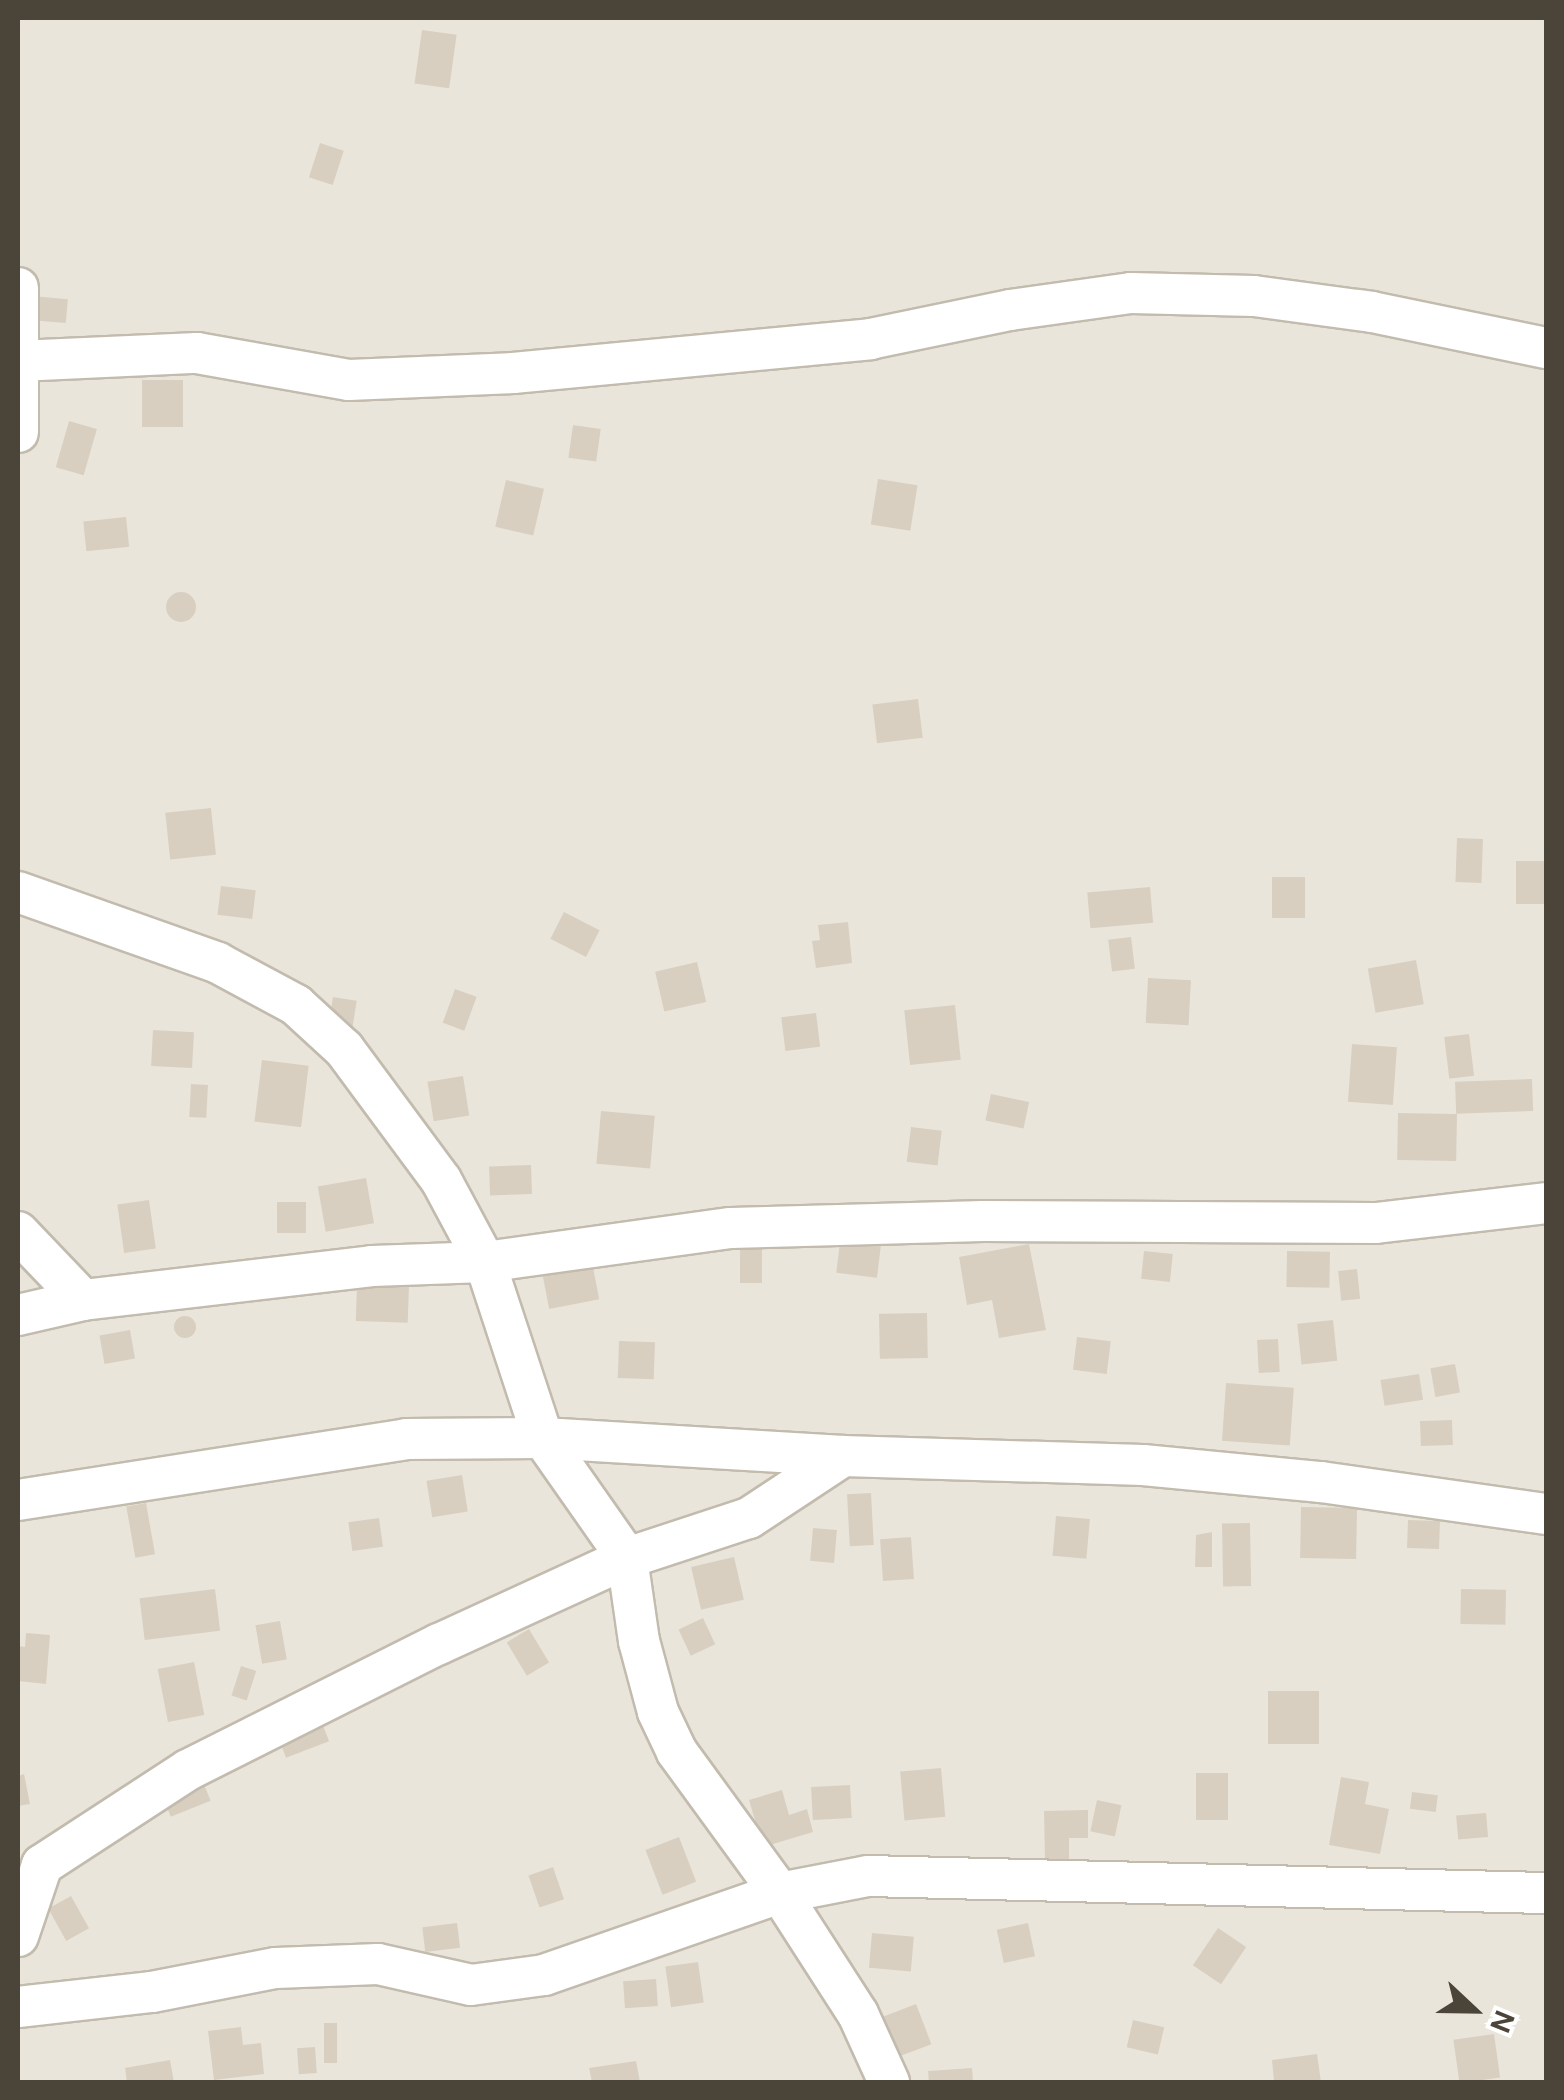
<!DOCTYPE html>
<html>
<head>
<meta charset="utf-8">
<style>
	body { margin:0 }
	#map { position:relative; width:1564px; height:2100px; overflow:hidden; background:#f6f3ec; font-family:"DM Sans",sans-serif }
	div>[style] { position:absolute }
	.residential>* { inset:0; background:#eae5da; transform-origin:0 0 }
	.building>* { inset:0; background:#d8cfc1; transform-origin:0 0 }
	.round { border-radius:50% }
	.roads { filter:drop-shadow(2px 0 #c2bbae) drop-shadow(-2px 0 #c2bbae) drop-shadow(0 2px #c2bbae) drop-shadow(0 -2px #c2bbae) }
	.minor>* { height:40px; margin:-20px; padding:0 20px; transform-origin:20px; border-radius:20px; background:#fff }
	span { translate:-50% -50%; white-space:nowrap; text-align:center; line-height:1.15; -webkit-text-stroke:9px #fff; paint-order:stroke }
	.frame { position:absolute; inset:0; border:20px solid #4b4439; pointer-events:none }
	.north { position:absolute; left:1424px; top:1960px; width:100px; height:100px; -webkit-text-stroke:8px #fff; paint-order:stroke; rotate:112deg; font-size:28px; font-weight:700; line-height:40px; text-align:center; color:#4b4439 }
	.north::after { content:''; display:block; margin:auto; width:35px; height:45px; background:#4b4439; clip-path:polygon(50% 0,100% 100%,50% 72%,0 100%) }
</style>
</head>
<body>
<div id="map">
	<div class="residential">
		<i style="left:18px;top:18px;width:1528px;height:2064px"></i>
	</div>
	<div class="building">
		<i style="left:422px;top:30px;width:35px;height:54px;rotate:8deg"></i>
		<i style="left:320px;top:143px;width:25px;height:36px;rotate:18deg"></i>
		<i style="left:32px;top:296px;width:36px;height:24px;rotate:5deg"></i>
		<i style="left:142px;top:380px;width:41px;height:47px"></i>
		<i style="left:69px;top:421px;width:29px;height:48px;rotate:16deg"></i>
		<i style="left:573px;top:425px;width:28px;height:33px;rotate:8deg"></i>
		<i style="left:878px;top:479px;width:40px;height:46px;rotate:9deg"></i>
		<i style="left:506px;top:480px;width:39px;height:48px;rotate:13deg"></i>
		<i style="left:126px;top:517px;width:30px;height:43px;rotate:84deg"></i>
		<i class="round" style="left:166px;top:592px;width:30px;height:30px"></i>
		<i style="left:918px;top:699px;width:39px;height:46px;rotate:83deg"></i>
		<i style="left:211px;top:808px;width:47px;height:46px;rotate:84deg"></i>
		<i style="left:1457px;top:838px;width:26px;height:44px;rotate:2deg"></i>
		<i style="left:1516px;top:861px;width:30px;height:43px"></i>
		<i style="left:1272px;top:877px;width:33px;height:41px"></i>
		<i style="left:221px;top:886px;width:35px;height:29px;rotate:7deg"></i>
		<i style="left:1150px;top:887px;width:36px;height:63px;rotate:85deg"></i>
		<i style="left:564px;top:912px;width:40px;height:30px;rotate:27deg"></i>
		<i style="clip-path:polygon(848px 922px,852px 963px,816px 968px,812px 941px,820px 940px,818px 925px)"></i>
		<i style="left:1131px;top:937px;width:32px;height:23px;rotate:83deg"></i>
		<i style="left:1416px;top:960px;width:45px;height:49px;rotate:80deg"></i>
		<i style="left:697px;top:962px;width:41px;height:43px;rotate:77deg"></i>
		<i style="left:1148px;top:978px;width:43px;height:45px;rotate:3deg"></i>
		<i style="left:455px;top:989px;width:23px;height:36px;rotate:20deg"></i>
		<i style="left:333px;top:997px;width:24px;height:36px;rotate:9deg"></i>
		<i style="left:955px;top:1005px;width:55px;height:51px;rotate:84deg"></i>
		<i style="left:816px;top:1013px;width:34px;height:35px;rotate:83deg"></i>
		<i style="left:153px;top:1030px;width:41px;height:36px;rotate:3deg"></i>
		<i style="left:1469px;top:1034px;width:42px;height:25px;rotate:83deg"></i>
		<i style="left:1352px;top:1044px;width:45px;height:58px;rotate:4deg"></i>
		<i style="left:262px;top:1060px;width:47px;height:62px;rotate:7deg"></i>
		<i style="left:463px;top:1076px;width:40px;height:36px;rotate:81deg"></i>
		<i style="left:1532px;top:1079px;width:32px;height:77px;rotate:88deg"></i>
		<i style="left:191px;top:1084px;width:17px;height:33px;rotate:3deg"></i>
		<i style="left:991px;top:1094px;width:39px;height:27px;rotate:12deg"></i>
		<i style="left:601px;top:1111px;width:54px;height:53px;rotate:5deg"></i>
		<i style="left:1398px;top:1113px;width:59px;height:47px;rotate:1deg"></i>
		<i style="left:911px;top:1127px;width:31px;height:35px;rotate:7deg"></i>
		<i style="left:531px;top:1165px;width:29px;height:42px;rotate:88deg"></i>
		<i style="left:366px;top:1178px;width:46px;height:49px;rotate:80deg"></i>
		<i style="left:149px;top:1200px;width:49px;height:32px;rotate:82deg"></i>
		<i style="left:277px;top:1202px;width:29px;height:31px"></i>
		<i style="left:841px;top:1234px;width:41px;height:39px;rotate:7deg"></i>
		<i style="left:740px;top:1235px;width:22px;height:48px"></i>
		<i style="clip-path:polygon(1029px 1244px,1046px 1330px,999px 1338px,992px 1300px,967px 1305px,959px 1257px)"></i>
		<i style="left:1144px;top:1251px;width:29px;height:28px;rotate:6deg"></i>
		<i style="left:1287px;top:1251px;width:43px;height:36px;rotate:1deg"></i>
		<i style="left:592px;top:1262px;width:38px;height:51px;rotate:79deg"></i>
		<i style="left:1357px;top:1269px;width:30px;height:19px;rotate:84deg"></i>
		<i style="left:357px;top:1285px;width:52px;height:36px;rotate:2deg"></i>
		<i style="left:927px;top:1313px;width:45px;height:48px;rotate:89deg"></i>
		<i class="round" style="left:174px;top:1316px;width:22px;height:22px"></i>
		<i style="left:1333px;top:1320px;width:41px;height:36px;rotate:84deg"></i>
		<i style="left:130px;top:1330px;width:29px;height:31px;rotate:80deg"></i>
		<i style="left:1077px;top:1337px;width:34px;height:33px;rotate:7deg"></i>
		<i style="left:1278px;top:1339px;width:33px;height:21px;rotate:87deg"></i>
		<i style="left:619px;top:1341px;width:36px;height:37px;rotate:2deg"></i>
		<i style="left:1455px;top:1364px;width:29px;height:25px;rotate:80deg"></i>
		<i style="left:1419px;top:1374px;width:26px;height:39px;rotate:81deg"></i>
		<i style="left:1226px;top:1383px;width:68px;height:58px;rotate:4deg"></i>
		<i style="left:1452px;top:1420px;width:25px;height:32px;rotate:88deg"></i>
		<i style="left:462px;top:1475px;width:37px;height:36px;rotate:81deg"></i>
		<i style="left:871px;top:1493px;width:52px;height:24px;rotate:87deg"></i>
		<i style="left:146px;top:1503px;width:52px;height:20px;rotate:80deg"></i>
		<i style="left:1301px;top:1507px;width:56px;height:51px;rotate:1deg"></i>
		<i style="left:1056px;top:1516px;width:34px;height:40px;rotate:5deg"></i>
		<i style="left:379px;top:1518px;width:29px;height:31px;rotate:82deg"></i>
		<i style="left:1408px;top:1520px;width:32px;height:28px;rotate:2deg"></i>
		<i style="left:1250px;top:1523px;width:63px;height:28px;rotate:89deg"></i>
		<i style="left:813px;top:1528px;width:24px;height:33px;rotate:5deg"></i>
		<i style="clip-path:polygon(1212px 1532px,1212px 1567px,1195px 1567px,1196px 1535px)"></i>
		<i style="left:911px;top:1537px;width:42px;height:31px;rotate:86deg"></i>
		<i style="left:734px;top:1557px;width:44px;height:44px;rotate:77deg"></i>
		<i style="left:215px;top:1589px;width:42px;height:76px;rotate:83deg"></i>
		<i style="left:1461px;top:1589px;width:45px;height:35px;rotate:1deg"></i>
		<i style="left:703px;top:1618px;width:29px;height:27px;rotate:65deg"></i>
		<i style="left:280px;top:1621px;width:39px;height:25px;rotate:80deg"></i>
		<i style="left:529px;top:1629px;width:39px;height:26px;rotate:59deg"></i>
		<i style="clip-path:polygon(26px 1633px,50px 1635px,46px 1684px,18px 1681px,18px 1646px,25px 1647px)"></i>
		<i style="left:194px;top:1662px;width:54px;height:37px;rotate:79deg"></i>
		<i style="left:241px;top:1666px;width:16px;height:31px;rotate:18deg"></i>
		<i style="left:1319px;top:1691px;width:53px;height:51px;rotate:90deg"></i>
		<i style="left:319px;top:1715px;width:28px;height:46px;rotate:69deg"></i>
		<i style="left:941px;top:1768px;width:49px;height:41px;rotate:85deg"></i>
		<i style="left:199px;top:1772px;width:31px;height:43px;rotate:68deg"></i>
		<i style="left:1196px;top:1773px;width:32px;height:47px"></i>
		<i style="clip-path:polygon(24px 1774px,30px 1804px,18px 1806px,18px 1776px)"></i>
		<i style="clip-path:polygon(1341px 1777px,1369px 1782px,1365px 1804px,1389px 1809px,1380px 1854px,1329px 1845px)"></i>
		<i style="left:850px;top:1785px;width:33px;height:39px;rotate:87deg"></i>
		<i style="clip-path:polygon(782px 1790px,789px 1815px,807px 1809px,813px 1832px,763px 1847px,749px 1800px)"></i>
		<i style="left:1412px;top:1792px;width:26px;height:17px;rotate:7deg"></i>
		<i style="left:1097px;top:1800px;width:25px;height:32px;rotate:12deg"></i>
		<i style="clip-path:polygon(1088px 1810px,1088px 1838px,1069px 1838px,1069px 1861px,1045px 1862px,1044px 1811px)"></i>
		<i style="left:1486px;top:1813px;width:24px;height:30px;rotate:85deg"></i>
		<i style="left:679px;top:1837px;width:48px;height:36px;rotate:69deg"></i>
		<i style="left:553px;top:1867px;width:34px;height:26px;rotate:71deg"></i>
		<i style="left:71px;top:1896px;width:37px;height:26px;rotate:61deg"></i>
		<i style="left:457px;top:1923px;width:25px;height:35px;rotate:83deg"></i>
		<i style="left:1028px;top:1923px;width:34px;height:32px;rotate:78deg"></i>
		<i style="left:1218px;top:1928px;width:34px;height:45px;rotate:34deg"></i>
		<i style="left:872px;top:1933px;width:42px;height:35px;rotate:5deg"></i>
		<i style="left:698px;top:1962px;width:41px;height:33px;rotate:82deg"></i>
		<i style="left:656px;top:1979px;width:27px;height:33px;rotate:86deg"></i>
		<i style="left:916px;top:2004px;width:43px;height:39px;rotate:69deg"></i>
		<i style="left:1133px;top:2020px;width:32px;height:28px;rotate:13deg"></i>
		<i style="left:337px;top:2023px;width:40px;height:13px;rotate:90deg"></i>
		<i style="clip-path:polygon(241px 2027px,243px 2045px,261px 2043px,264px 2074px,214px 2080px,208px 2031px)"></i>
		<i style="left:1494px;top:2034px;width:44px;height:41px;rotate:82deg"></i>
		<i style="left:315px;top:2047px;width:26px;height:18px;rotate:86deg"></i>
		<i style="clip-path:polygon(1317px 2054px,1321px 2082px,1274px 2082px,1272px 2060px)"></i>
		<i style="clip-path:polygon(170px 2060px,174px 2082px,127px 2082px,125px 2068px)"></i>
		<i style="clip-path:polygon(636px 2061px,640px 2082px,592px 2082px,589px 2068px)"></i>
		<i style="left:972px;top:2068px;width:14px;height:44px;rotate:86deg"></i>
	</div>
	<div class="roads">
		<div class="minor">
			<i style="left:18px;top:288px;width:144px;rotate:90deg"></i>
			<i style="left:18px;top:361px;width:179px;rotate:-2.6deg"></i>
			<i style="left:197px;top:353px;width:154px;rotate:10.1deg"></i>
			<i style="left:349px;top:380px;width:164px;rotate:-2.4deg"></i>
			<i style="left:513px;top:373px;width:359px;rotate:-5.4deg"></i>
			<i style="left:870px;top:339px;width:143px;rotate:-11.7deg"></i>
			<i style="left:1010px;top:310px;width:122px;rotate:-8deg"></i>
			<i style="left:1131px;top:293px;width:123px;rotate:1.4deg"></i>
			<i style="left:1254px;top:296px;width:119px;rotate:7.7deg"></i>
			<i style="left:1372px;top:312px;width:178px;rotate:11.7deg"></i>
			<i style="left:18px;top:892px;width:212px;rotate:19.5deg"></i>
			<i style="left:218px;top:963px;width:89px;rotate:28.3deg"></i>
			<i style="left:296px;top:1005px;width:65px;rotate:42.5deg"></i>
			<i style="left:344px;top:1049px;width:163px;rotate:53.5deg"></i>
			<i style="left:441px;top:1180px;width:93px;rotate:61.8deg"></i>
			<i style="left:485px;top:1262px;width:185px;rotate:71.8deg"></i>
			<i style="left:543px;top:1438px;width:146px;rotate:55deg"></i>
			<i style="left:627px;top:1558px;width:84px;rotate:81.8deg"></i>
			<i style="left:639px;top:1641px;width:73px;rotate:75deg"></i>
			<i style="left:658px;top:1712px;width:44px;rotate:64.6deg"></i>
			<i style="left:677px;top:1752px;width:175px;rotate:53.9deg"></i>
			<i style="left:780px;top:1893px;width:144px;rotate:57.2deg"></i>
			<i style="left:858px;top:2014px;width:75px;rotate:65.5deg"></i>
			<i style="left:18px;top:1232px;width:94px;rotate:46.3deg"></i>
			<i style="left:18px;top:1315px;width:67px;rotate:-13deg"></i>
			<i style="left:83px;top:1300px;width:291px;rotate:-6.7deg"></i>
			<i style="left:372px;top:1266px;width:113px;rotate:-2deg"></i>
			<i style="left:485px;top:1262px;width:248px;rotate:-7.9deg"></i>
			<i style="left:731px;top:1228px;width:253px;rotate:-1.6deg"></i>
			<i style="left:984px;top:1221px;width:392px;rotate:0.3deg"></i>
			<i style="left:1376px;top:1223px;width:171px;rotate:-6.7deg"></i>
			<i style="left:18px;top:1500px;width:393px;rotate:-8.9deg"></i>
			<i style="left:406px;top:1439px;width:137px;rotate:-0.4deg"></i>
			<i style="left:543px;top:1438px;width:301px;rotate:3.4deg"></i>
			<i style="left:843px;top:1456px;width:300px;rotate:1.7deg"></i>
			<i style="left:1143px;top:1465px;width:179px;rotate:5.5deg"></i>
			<i style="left:1321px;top:1482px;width:227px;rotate:8.1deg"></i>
			<i style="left:18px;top:1936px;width:75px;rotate:-71.3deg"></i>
			<i style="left:42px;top:1865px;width:174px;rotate:-33.1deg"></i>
			<i style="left:188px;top:1770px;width:281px;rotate:-26.7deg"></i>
			<i style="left:439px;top:1644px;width:207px;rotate:-24.6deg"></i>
			<i style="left:627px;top:1558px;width:128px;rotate:-18.2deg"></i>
			<i style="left:749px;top:1518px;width:113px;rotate:-33.4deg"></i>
			<i style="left:18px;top:2007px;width:135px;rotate:-6.4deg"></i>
			<i style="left:152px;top:1992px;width:126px;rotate:-11deg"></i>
			<i style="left:276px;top:1968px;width:102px;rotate:-2.2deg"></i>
			<i style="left:378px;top:1964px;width:95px;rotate:12.7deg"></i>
			<i style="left:471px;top:1985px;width:74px;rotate:-7.8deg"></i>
			<i style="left:544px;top:1975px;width:250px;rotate:-19.2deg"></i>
			<i style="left:780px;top:1893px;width:90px;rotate:-10.9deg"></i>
			<i style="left:868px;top:1876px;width:678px;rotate:1.44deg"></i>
		</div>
	</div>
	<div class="frame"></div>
	<div class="north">N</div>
</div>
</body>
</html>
